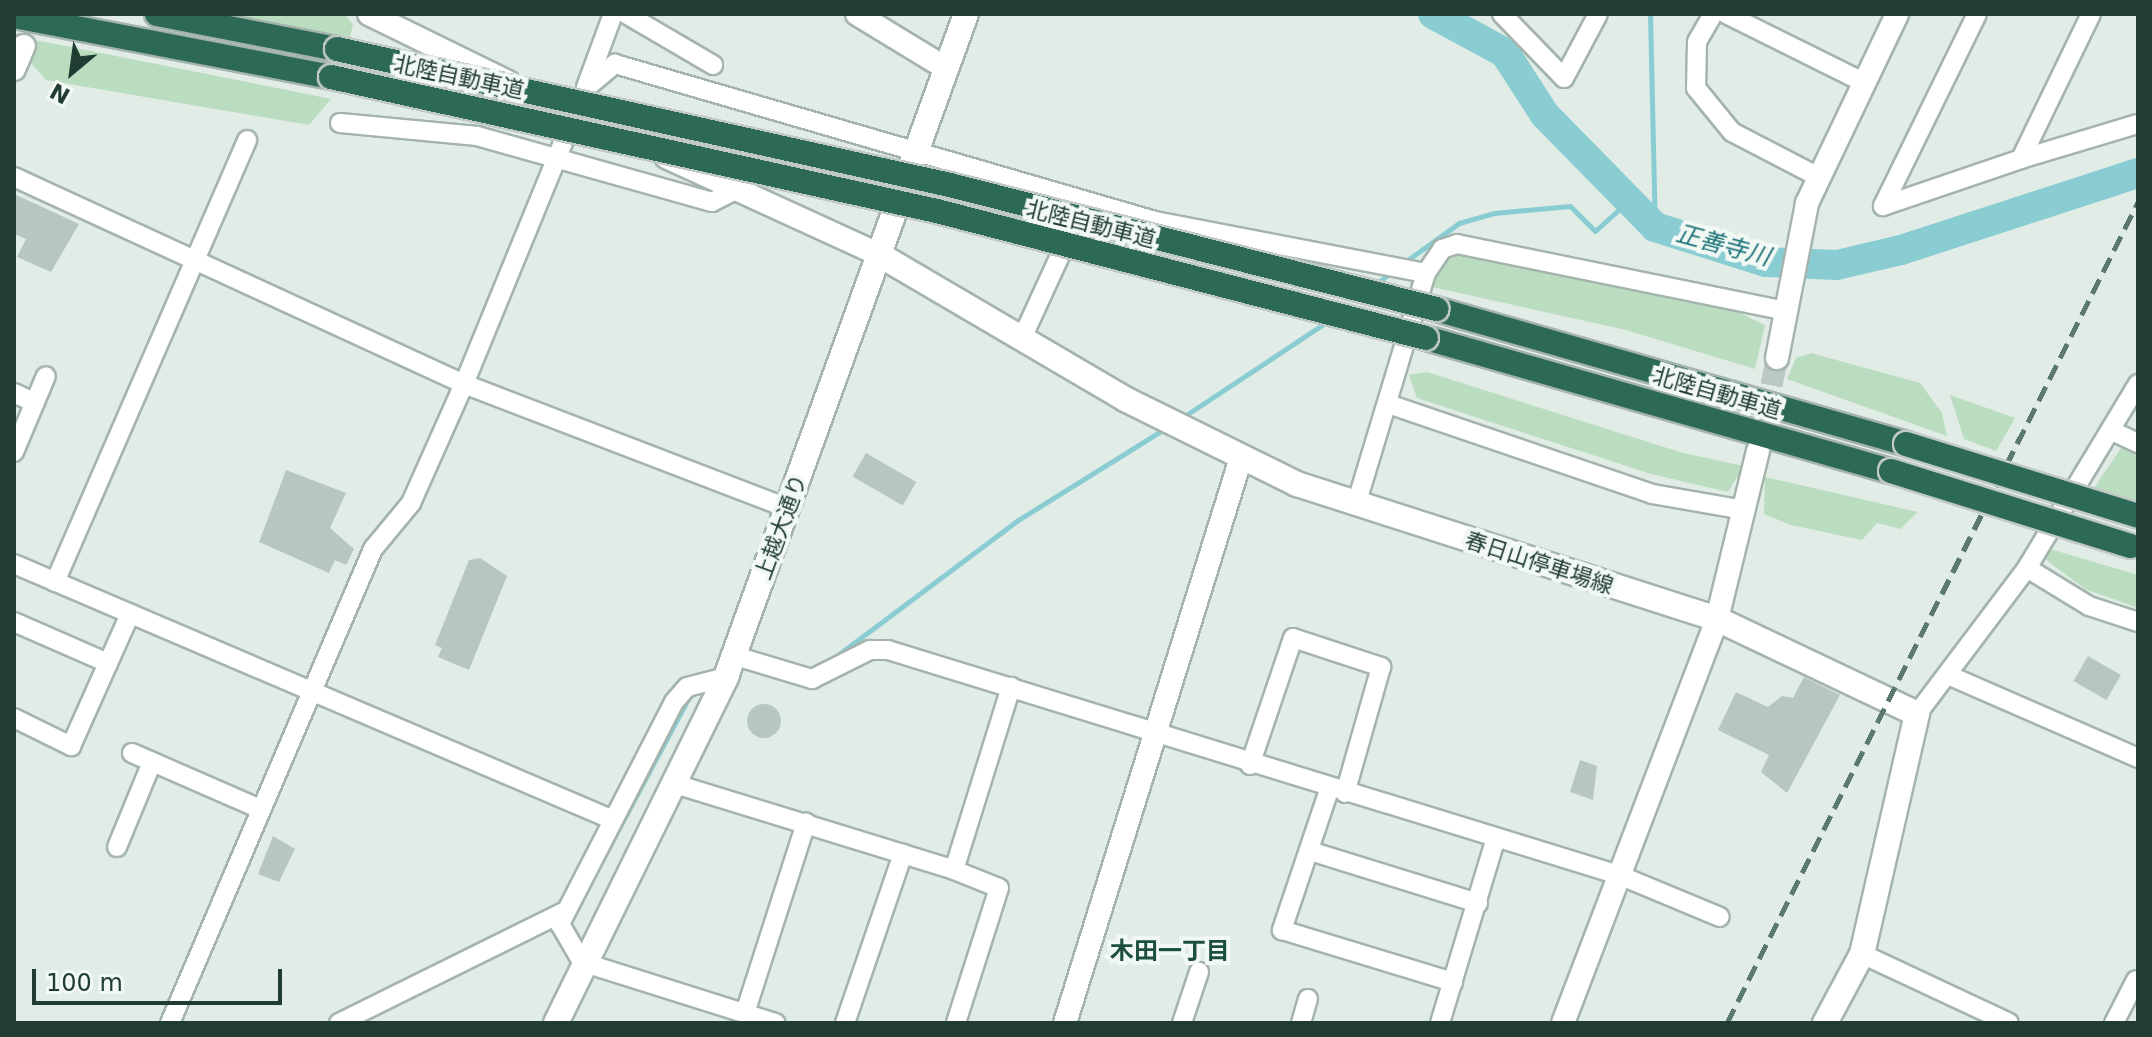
<!DOCTYPE html>
<html>
<head>
<meta charset="utf-8">
<style>
	body { margin:0 }
	#map { position:relative; width:2152px; height:1037px; overflow:hidden; background:#e1ece6; font-family:"DejaVu Sans","Noto Sans JP",sans-serif }
	div>[style] { position:absolute }
	.green>* { inset:0; background:#baddc0 }
	.stream>* { height:5px; margin:-2.5px; padding:0 2.5px; transform-origin:2.5px; border-radius:2.5px; background:#89cdd2 }
	.river>* { height:30px; margin:-15px; padding:0 15px; transform-origin:15px; border-radius:15px; background:#89cdd2 }
	.building>* { inset:0; background:#b7c7bf; transform-origin:0 0 }
	.round { border-radius:50% }
	.tertiary-tunnel>* { height:22px; margin-top:-11px; transform-origin:0; background:repeating-linear-gradient(90deg,#bbc9c2 0 22px,transparent 0 33px) }
	.roads { filter:drop-shadow(2px 0 #a4b4ad) drop-shadow(-2px 0 #a4b4ad) drop-shadow(0 2px #a4b4ad) drop-shadow(0 -2px #a4b4ad) }
	.minor>* { height:18px; margin:-9px; padding:0 9px; transform-origin:9px; border-radius:9px; background:#fff }
	.tertiary>* { height:22px; margin:-11px; padding:0 11px; transform-origin:11px; border-radius:11px; background:#fff }
	.secondary>* { height:24px; margin:-12px; padding:0 12px; transform-origin:12px; border-radius:12px; background:#fff }
	.motorway>* { height:24px; margin:-12px; padding:0 12px; transform-origin:12px; border-radius:12px; background:#2d6957 }
	.rail>* { height:5px; margin-top:-2.5px; transform-origin:0; background:repeating-linear-gradient(90deg,#5c796e 0 16px,transparent 0 24px) }
	.bridges { filter:drop-shadow(2px 0 #c1c9c6) drop-shadow(-2px 0 #c1c9c6) drop-shadow(0 2px #c1c9c6) drop-shadow(0 -2px #c1c9c6) }
	.motorway-bridge>* { height:24px; margin:-12px; padding:0 12px; transform-origin:12px; border-radius:12px; background:#2d6957 }
	span { translate:-50% -50%; white-space:nowrap; text-align:center; line-height:1.15; -webkit-text-stroke:8px #f2f8f4; paint-order:stroke }
	.street-label { font-size:22px; color:#213d33 }
	.water-label { font-size:24px; color:#1b7379; font-style:italic }
	.neighbourhood-label { font-size:24px; color:#1d4f3e; font-weight:700 }
	.frame { position:absolute; inset:0; border:16px solid #213d33; pointer-events:none }
	.north { position:absolute; left:32px; top:32px; width:80px; height:80px; -webkit-text-stroke:6px #f2f8f4; paint-order:stroke; rotate:209deg; font-size:22px; font-weight:700; line-height:32px; text-align:center; color:#213d33 }
	.north::after { content:''; display:block; margin:auto; width:28px; height:36px; background:#213d33; clip-path:polygon(50% 0,100% 100%,50% 72%,0 100%) }
	.scale { position:absolute; left:32px; top:969px; width:250px; height:36px; box-sizing:border-box; border:4px solid #213d33; border-top:0; padding-left:10px; font-size:24px; line-height:28px; white-space:nowrap; color:#213d33; -webkit-text-stroke:6px #f2f8f4; paint-order:stroke }
</style>
</head>
<body>
<div id="map">
	<div class="green">
		<i style="clip-path:polygon(229px 14px,344px 14px,353px 24px,349px 42px)"></i>
		<i style="clip-path:polygon(35px 40px,272px 87px,331px 99px,309px 125px,46px 80px,28px 60px)"></i>
		<i style="clip-path:polygon(1466px 253px,1723px 305px,1765px 325px,1755px 369px,1626px 330px,1432px 287px,1448px 258px)"></i>
		<i style="clip-path:polygon(1811px 353px,1920px 383px,1942px 413px,1947px 436px,1787px 379px,1796px 358px)"></i>
		<i style="clip-path:polygon(1427px 372px,1683px 453px,1744px 466px,1728px 492px,1651px 474px,1417px 398px,1409px 375px)"></i>
		<i style="clip-path:polygon(1950px 395px,2015px 418px,1996px 451px,1964px 439px)"></i>
		<i style="clip-path:polygon(2123px 445px,2138px 451px,2138px 502px,2094px 488px)"></i>
		<i style="clip-path:polygon(1765px 477px,1918px 512px,1900px 529px,1877px 523px,1862px 540px,1791px 525px,1764px 514px)"></i>
		<i style="clip-path:polygon(2050px 549px,2138px 575px,2138px 608px,2085px 589px,2041px 556px)"></i>
	</div>
	<div class="stream">
		<i style="left:1650px;top:14px;width:213px;rotate:88.7deg"></i>
		<i style="left:1402px;top:264px;width:70px;rotate:-35.7deg"></i>
		<i style="left:1459px;top:223px;width:36px;rotate:-16deg"></i>
		<i style="left:1494px;top:213px;width:76px;rotate:-5.3deg"></i>
		<i style="left:1570px;top:206px;width:35px;rotate:45deg"></i>
		<i style="left:1595px;top:231px;width:40px;rotate:-42deg"></i>
		<i style="left:1374px;top:286px;width:22px;rotate:-39deg"></i>
		<i style="left:1183px;top:417px;width:174px;rotate:-33.5deg"></i>
		<i style="left:831px;top:660px;width:234px;rotate:-36.8deg"></i>
		<i style="left:1018px;top:520px;width:172px;rotate:-31.9deg"></i>
		<i style="left:572px;top:916px;width:248px;rotate:-61.9deg"></i>
	</div>
	<div class="river">
		<i style="left:1433px;top:14px;width:82px;rotate:28.4deg"></i>
		<i style="left:1505px;top:53px;width:74px;rotate:57.2deg"></i>
		<i style="left:1545px;top:115px;width:157px;rotate:45.5deg"></i>
		<i style="left:1655px;top:227px;width:116px;rotate:17.5deg"></i>
		<i style="left:1766px;top:262px;width:71px;rotate:2.4deg"></i>
		<i style="left:1837px;top:265px;width:66px;rotate:-13.2deg"></i>
		<i style="left:1901px;top:250px;width:249px;rotate:-18deg"></i>
	</div>
	<div class="building">
		<i style="clip-path:polygon(14px 194px,79px 224px,51px 272px,17px 257px,26px 239px,14px 234px)"></i>
		<i style="left:866px;top:453px;width:58px;height:27px;rotate:30deg"></i>
		<i style="clip-path:polygon(286px 470px,346px 493px,330px 528px,354px 549px,346px 565px,335px 560px,329px 573px,259px 542px)"></i>
		<i style="clip-path:polygon(480px 558px,507px 576px,469px 670px,438px 657px,442px 648px,435px 645px,469px 560px)"></i>
		<i style="left:2088px;top:656px;width:38px;height:29px;rotate:30deg"></i>
		<i style="clip-path:polygon(1804px 677px,1840px 695px,1787px 793px,1761px 772px,1769px 755px,1718px 730px,1736px 692px,1768px 707px,1782px 696px,1793px 698px)"></i>
		<i class="round" style="left:747px;top:704px;width:34px;height:34px"></i>
		<i style="clip-path:polygon(1580px 760px,1597px 766px,1593px 800px,1570px 792px)"></i>
		<i style="clip-path:polygon(273px 836px,295px 849px,279px 882px,258px 874px)"></i>
	</div>
	<div class="tertiary-tunnel">
		<i style="left:1758px;top:450px;width:94px;rotate:-78.3deg"></i>
	</div>
	<div class="roads">
		<div class="minor">
			<i style="left:626px;top:14px;width:101px;rotate:30.4deg"></i>
			<i style="left:1502px;top:14px;width:89px;rotate:45.9deg"></i>
			<i style="left:1564px;top:78px;width:72px;rotate:-62deg"></i>
			<i style="left:1713px;top:14px;width:32px;rotate:120deg"></i>
			<i style="left:1697px;top:42px;width:46px;rotate:91.2deg"></i>
			<i style="left:1696px;top:88px;width:57px;rotate:50.7deg"></i>
			<i style="left:1732px;top:132px;width:96px;rotate:27.4deg"></i>
			<i style="left:1726px;top:14px;width:151px;rotate:26.4deg"></i>
			<i style="left:1977px;top:14px;width:214px;rotate:116.1deg"></i>
			<i style="left:1883px;top:206px;width:146px;rotate:-18.8deg"></i>
			<i style="left:2091px;top:14px;width:161px;rotate:115.8deg"></i>
			<i style="left:2021px;top:159px;width:122px;rotate:-16.7deg"></i>
			<i style="left:586px;top:87px;width:78px;rotate:-69.7deg"></i>
			<i style="left:586px;top:88px;width:38px;rotate:-40deg"></i>
			<i style="left:615px;top:64px;width:562px;rotate:16.21deg"></i>
			<i style="left:1155px;top:221px;width:276px;rotate:10.9deg"></i>
			<i style="left:1426px;top:273px;width:242px;rotate:106.8deg"></i>
			<i style="left:340px;top:123px;width:138px;rotate:5.4deg"></i>
			<i style="left:477px;top:136px;width:244px;rotate:15.7deg"></i>
			<i style="left:712px;top:202px;width:27px;rotate:-27deg"></i>
			<i style="left:14px;top:177px;width:495px;rotate:24.7deg"></i>
			<i style="left:464px;top:384px;width:346px;rotate:21deg"></i>
			<i style="left:1426px;top:273px;width:29px;rotate:-56deg"></i>
			<i style="left:1442px;top:249px;width:16px;rotate:-18deg"></i>
			<i style="left:1457px;top:244px;width:337px;rotate:11.5deg"></i>
			<i style="left:1023px;top:336px;width:141px;rotate:-65.3deg"></i>
			<i style="left:14px;top:393px;width:23px;rotate:25deg"></i>
			<i style="left:1388px;top:404px;width:279px;rotate:18.8deg"></i>
			<i style="left:1652px;top:494px;width:94px;rotate:9.8deg"></i>
			<i style="left:2112px;top:431px;width:29px;rotate:25deg"></i>
			<i style="left:14px;top:452px;width:82px;rotate:-67.2deg"></i>
			<i style="left:14px;top:564px;width:651px;rotate:23.14deg"></i>
			<i style="left:2027px;top:568px;width:73px;rotate:31.5deg"></i>
			<i style="left:2089px;top:606px;width:52px;rotate:18.1deg"></i>
			<i style="left:55px;top:582px;width:482px;rotate:-66.5deg"></i>
			<i style="left:14px;top:622px;width:103px;rotate:23.6deg"></i>
			<i style="left:732px;top:655px;width:84px;rotate:16.7deg"></i>
			<i style="left:812px;top:679px;width:65px;rotate:-26.6deg"></i>
			<i style="left:870px;top:650px;width:18px"></i>
			<i style="left:888px;top:650px;width:765px;rotate:17.11deg"></i>
			<i style="left:1619px;top:875px;width:109px;rotate:22.6deg"></i>
			<i style="left:1948px;top:675px;width:207px;rotate:23.6deg"></i>
			<i style="left:726px;top:677px;width:40px;rotate:165.6deg"></i>
			<i style="left:687px;top:687px;width:20px;rotate:131deg"></i>
			<i style="left:674px;top:702px;width:250px;rotate:117.2deg"></i>
			<i style="left:560px;top:924px;width:44px;rotate:59.9deg"></i>
			<i style="left:582px;top:962px;width:203px;rotate:17.5deg"></i>
			<i style="left:1917px;top:714px;width:183px;rotate:-53deg"></i>
			<i style="left:2027px;top:568px;width:215px;rotate:-58.9deg"></i>
			<i style="left:14px;top:718px;width:64px;rotate:26.2deg"></i>
			<i style="left:71px;top:746px;width:145px;rotate:-65.9deg"></i>
			<i style="left:132px;top:753px;width:140px;rotate:23.6deg"></i>
			<i style="left:1250px;top:765px;width:134px;rotate:-71.3deg"></i>
			<i style="left:1293px;top:638px;width:93px;rotate:18.2deg"></i>
			<i style="left:1381px;top:667px;width:131px;rotate:105.9deg"></i>
			<i style="left:672px;top:783px;width:295px;rotate:17.1deg"></i>
			<i style="left:954px;top:870px;width:192px;rotate:-72.7deg"></i>
			<i style="left:1329px;top:790px;width:148px;rotate:108.6deg"></i>
			<i style="left:1282px;top:930px;width:179px;rotate:16.9deg"></i>
			<i style="left:117px;top:847px;width:92px;rotate:-67.6deg"></i>
			<i style="left:1310px;top:851px;width:176px;rotate:17.2deg"></i>
			<i style="left:954px;top:870px;width:48px;rotate:21.8deg"></i>
			<i style="left:999px;top:888px;width:142px;rotate:107.7deg"></i>
			<i style="left:1862px;top:954px;width:162px;rotate:25.1deg"></i>
			<i style="left:745px;top:1013px;width:200px;rotate:-72.2deg"></i>
			<i style="left:170px;top:1023px;width:516px;rotate:-66.82deg"></i>
			<i style="left:373px;top:549px;width:60px;rotate:-50.4deg"></i>
			<i style="left:411px;top:503px;width:130px;rotate:-66deg"></i>
			<i style="left:464px;top:384px;width:287px;rotate:-67.7deg"></i>
			<i style="left:339px;top:1023px;width:251px;rotate:-26.3deg"></i>
			<i style="left:845px;top:1023px;width:179px;rotate:-71.1deg"></i>
			<i style="left:1182px;top:1023px;width:54px;rotate:-71.6deg"></i>
			<i style="left:1301px;top:1023px;width:25px;rotate:-74deg"></i>
			<i style="left:1440px;top:1023px;width:193px;rotate:-73.2deg"></i>
			<i style="left:2114px;top:1023px;width:48px;rotate:-62.9deg"></i>
		</div>
		<div class="tertiary">
			<i style="left:369px;top:14px;width:155px;rotate:26.1deg"></i>
			<i style="left:857px;top:14px;width:105px;rotate:31.4deg"></i>
			<i style="left:14px;top:69px;width:25px;rotate:-67deg"></i>
			<i style="left:543px;top:99px;width:81px;rotate:26.3deg"></i>
			<i style="left:666px;top:157px;width:233px;rotate:24.6deg"></i>
			<i style="left:1777px;top:358px;width:158px;rotate:-79deg"></i>
			<i style="left:1807px;top:203px;width:209px;rotate:-64.5deg"></i>
			<i style="left:1065px;top:1023px;width:592px;rotate:-72.7deg"></i>
			<i style="left:1563px;top:1023px;width:432px;rotate:-69.1deg"></i>
			<i style="left:1717px;top:619px;width:173px;rotate:-76.3deg"></i>
		</div>
		<div class="secondary">
			<i style="left:878px;top:254px;width:289px;rotate:30.4deg"></i>
			<i style="left:1127px;top:400px;width:190px;rotate:26.3deg"></i>
			<i style="left:1297px;top:484px;width:441px;rotate:17.8deg"></i>
			<i style="left:1717px;top:619px;width:221px;rotate:25.4deg"></i>
			<i style="left:1917px;top:714px;width:246px;rotate:102.9deg"></i>
			<i style="left:1862px;top:954px;width:78px;rotate:118.2deg"></i>
			<i style="left:556px;top:1023px;width:386px;rotate:-63.8deg"></i>
			<i style="left:726px;top:677px;width:705px;rotate:-70.1deg"></i>
		</div>
		<div class="motorway">
			<i style="left:157px;top:14px;width:183px;rotate:11deg"></i>
			<i style="left:14px;top:16px;width:323px;rotate:10.9deg"></i>
			<i style="left:1436px;top:309px;width:489px;rotate:16deg"></i>
			<i style="left:1426px;top:338px;width:484px;rotate:16deg"></i>
		</div>
	</div>
	<div class="rail">
		<i style="left:1727px;top:1023px;width:918px;rotate:-63.41deg"></i>
	</div>
	<div class="bridges">
		<div class="motorway-bridge">
			<i style="left:337px;top:49px;width:628px;rotate:12.51deg"></i>
			<i style="left:950px;top:185px;width:502px;rotate:14.31deg"></i>
			<i style="left:331px;top:77px;width:621px;rotate:12.47deg"></i>
			<i style="left:937px;top:211px;width:505px;rotate:14.56deg"></i>
			<i style="left:1906px;top:444px;width:243px;rotate:17.2deg"></i>
			<i style="left:1891px;top:471px;width:251px;rotate:17.4deg"></i>
		</div>
	</div>
	<div class="street-label">
		<span style="left:459px;top:77px;rotate:12deg">北陸自動車道</span>
		<span style="left:1091px;top:224px;rotate:14deg">北陸自動車道</span>
		<span style="left:1717px;top:393px;rotate:16deg">北陸自動車道</span>
		<span style="left:781px;top:527px;rotate:-70deg">上越大通り</span>
		<span style="left:1539px;top:563px;rotate:18deg">春日山停車場線</span>
	</div>
	<div class="water-label">
		<span style="left:1723px;top:246px;rotate:15deg">正善寺川</span>
	</div>
	<div class="neighbourhood-label">
		<span style="left:1170px;top:952px">木田一丁目</span>
	</div>
	<div class="frame"></div>
	<div class="north">N</div>
	<div class="scale">100 m</div>
</div>
</body>
</html>
